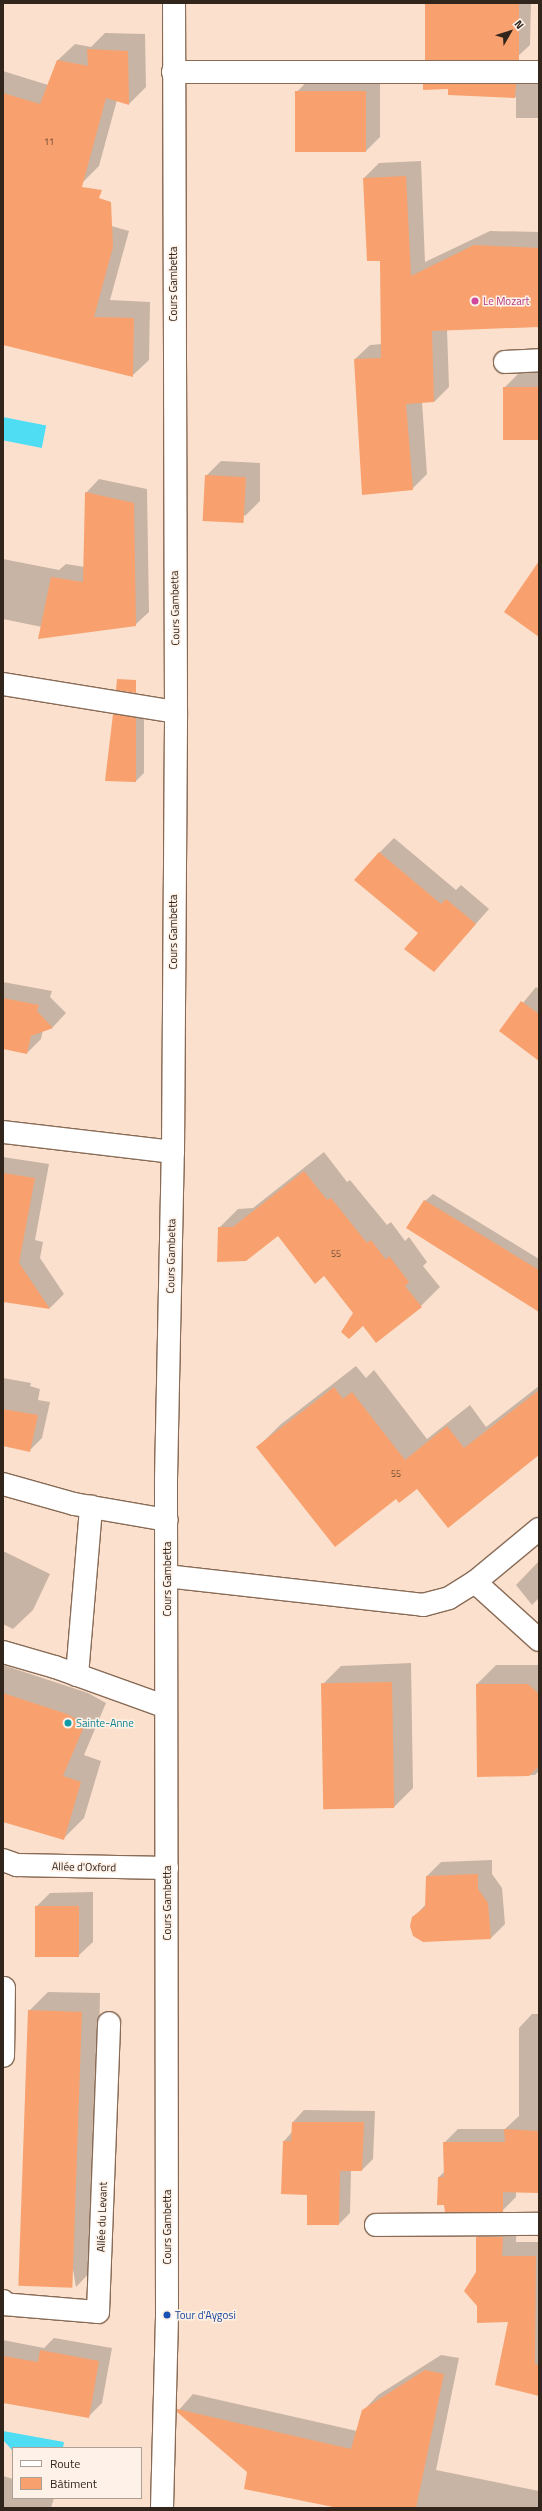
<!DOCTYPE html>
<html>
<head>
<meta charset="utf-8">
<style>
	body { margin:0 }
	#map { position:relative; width:542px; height:2511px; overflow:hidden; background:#fbe1cd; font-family:"Titillium Web",sans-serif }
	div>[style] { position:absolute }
	.water>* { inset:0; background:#4fddf4; transform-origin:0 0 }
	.shadow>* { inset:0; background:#0003 }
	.building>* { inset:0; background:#f8a16e; transform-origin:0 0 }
	.roads { filter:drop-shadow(1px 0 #886b56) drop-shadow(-1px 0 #886b56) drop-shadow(0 1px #886b56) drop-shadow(0 -1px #886b56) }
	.minor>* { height:22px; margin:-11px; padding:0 11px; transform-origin:11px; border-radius:11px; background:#fff }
	.major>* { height:22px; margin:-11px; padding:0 11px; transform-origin:11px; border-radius:11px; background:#fff }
	.dots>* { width:11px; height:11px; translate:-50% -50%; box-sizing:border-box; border:2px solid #fef1e7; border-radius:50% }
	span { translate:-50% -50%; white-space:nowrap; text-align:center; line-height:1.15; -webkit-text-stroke:3px #fef1e7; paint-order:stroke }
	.number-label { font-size:9px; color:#634430 }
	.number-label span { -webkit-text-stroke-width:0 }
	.street-label { font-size:11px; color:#31251c }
	.hotel-label { font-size:11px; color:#b23c85 }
	.left { translate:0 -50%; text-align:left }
	.culture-label { font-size:11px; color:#0d838f }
	.transit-label { font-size:11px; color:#164399 }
	.frame { position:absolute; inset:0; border:4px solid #31251c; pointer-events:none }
	.legend { position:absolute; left:12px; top:2447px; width:130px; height:52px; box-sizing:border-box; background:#fef1e7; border:1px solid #ac9f96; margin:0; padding:5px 7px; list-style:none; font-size:12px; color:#31251c }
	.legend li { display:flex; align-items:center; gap:8px; height:20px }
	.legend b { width:20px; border:1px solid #ac9f96 }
	.north { position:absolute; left:490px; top:12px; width:40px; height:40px; -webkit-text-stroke:3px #fef1e7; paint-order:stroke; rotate:51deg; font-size:11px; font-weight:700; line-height:16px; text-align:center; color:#31251c }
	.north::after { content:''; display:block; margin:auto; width:14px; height:18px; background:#31251c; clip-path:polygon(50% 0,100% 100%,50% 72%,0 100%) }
</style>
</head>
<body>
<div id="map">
	<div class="water">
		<i style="left:3px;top:417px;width:44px;height:23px;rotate:11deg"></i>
		<i style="clip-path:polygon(3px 2431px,64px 2442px,63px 2448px,13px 2448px,13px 2451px,3px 2440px)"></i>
	</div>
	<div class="shadow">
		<i style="clip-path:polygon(426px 3px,531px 3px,530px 45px,516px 58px)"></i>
		<i style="clip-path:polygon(105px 33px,145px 34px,146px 87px,129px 104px,117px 100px,99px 166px,82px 183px,3px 159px,3px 71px,48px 85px,58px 60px,75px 44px,91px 47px)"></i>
		<i style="clip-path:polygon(439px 71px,539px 72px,539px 118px,516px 118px,516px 97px,449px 94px,449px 88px,424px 85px)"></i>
		<i style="clip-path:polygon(380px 77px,380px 137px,366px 151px,296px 93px,310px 78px)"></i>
		<i style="clip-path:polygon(421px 161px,425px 262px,490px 231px,539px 232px,539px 320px,447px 329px,449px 387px,434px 402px,422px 402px,427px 474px,412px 489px,355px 359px,370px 345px,382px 344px,381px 260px,368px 260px,364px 178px,379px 163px)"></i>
		<i style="clip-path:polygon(3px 195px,129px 231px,110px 300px,150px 302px,149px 360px,132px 376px,3px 336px)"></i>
		<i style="clip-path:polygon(523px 369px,539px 369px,539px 439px,504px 388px)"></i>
		<i style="clip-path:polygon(221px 461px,260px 463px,260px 501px,245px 516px,206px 476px)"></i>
		<i style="clip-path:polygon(99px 479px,147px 489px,149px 612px,135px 625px,42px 627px,3px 619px,3px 559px,59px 570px,66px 564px,85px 567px,86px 493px)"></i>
		<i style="clip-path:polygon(122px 707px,144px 711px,144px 773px,136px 781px,114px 715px)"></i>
		<i style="clip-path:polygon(394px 838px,456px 890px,461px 885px,489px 909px,434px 971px,419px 933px,379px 853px)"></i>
		<i style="clip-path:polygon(3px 982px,52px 991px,50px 997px,66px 1013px,53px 1027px,43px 1030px,41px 1039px,27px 1053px,3px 1048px)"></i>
		<i style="clip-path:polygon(536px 987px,539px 989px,539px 1060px,500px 1031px)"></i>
		<i style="clip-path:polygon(324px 1152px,347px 1182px,350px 1180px,387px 1225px,391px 1222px,405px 1241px,409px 1237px,427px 1262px,423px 1266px,440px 1287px,421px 1306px,376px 1341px,324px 1275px,278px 1235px,219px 1228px,238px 1209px,253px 1208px)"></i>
		<i style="clip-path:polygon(3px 1157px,49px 1164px,35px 1240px,43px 1242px,40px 1258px,64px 1294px,50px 1308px,3px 1300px)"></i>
		<i style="clip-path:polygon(433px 1194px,539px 1259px,539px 1311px,425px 1201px)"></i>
		<i style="clip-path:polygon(356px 1366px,366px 1378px,374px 1370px,427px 1439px,470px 1405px,486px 1427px,539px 1386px,539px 1454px,417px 1487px,396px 1498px,258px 1447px,280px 1425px)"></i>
		<i style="clip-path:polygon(3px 1378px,31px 1383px,30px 1386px,40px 1389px,38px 1400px,50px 1402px,42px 1438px,30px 1450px,3px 1445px)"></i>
		<i style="clip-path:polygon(3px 1551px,50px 1574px,33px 1610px,13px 1629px,3px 1624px)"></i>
		<i style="clip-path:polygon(539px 1561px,539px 1598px,532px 1605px,516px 1585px)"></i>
		<i style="clip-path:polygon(411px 1663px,413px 1788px,394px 1807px,322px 1685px,341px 1666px)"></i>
		<i style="clip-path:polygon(3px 1665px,88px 1693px,106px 1703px,84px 1755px,101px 1761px,84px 1818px,63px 1839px,3px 1821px)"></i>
		<i style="clip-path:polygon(496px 1665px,539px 1665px,539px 1771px,535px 1775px,478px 1776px,477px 1684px)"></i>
		<i style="clip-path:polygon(492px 1860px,492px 1874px,502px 1888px,505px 1924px,491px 1938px,413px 1918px,426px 1904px,427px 1876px,441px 1862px)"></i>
		<i style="clip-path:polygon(93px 1892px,93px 1942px,78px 1956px,36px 1907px,50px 1893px)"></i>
		<i style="clip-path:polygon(48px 1992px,100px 1993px,95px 2267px,76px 2287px,29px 2011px)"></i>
		<i style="clip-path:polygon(532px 2014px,539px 2014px,539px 2191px,516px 2191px,516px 2197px,502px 2211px,439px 2177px,445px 2171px,444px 2143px,458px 2129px,505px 2129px,519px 2116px,519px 2028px)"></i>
		<i style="clip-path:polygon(304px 2110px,375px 2111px,373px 2159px,362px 2170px,351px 2170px,350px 2213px,339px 2224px,308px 2194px,282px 2193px,284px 2141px,292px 2132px,293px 2122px)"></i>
		<i style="clip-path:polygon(491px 2223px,517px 2223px,516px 2242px,539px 2242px,539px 2395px,509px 2321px,477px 2272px,477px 2237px)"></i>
		<i style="clip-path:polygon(54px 2338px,112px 2348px,102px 2403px,89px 2416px,3px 2402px,3px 2340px,44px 2348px)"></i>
		<i style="clip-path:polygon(441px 2355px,459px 2358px,436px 2470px,539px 2491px,539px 2508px,343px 2508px,248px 2471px,178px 2411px,193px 2394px,357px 2431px,363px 2411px,378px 2395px)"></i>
		<i style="clip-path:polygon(3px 2476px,13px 2479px,13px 2498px,54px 2498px,51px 2508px,3px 2508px)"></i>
	</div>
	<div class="building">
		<i style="left:425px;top:3px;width:94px;height:57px"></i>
		<i style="clip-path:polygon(87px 49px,128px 51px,129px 105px,106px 98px,82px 187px,102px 190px,99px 198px,111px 202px,113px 247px,94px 317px,134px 318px,133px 377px,3px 345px,3px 93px,40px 104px,57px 60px,88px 66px)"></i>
		<i style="clip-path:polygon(423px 84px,516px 84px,515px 98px,448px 95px,448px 89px,423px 90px)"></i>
		<i style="left:366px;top:91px;width:61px;height:71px;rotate:90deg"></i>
		<i style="clip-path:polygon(406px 176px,411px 276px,474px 245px,539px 248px,539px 327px,432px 331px,434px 402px,406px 404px,413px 490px,362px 495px,354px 359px,381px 358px,380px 261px,367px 261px,363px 178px)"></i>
		<i style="left:539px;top:387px;width:53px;height:36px;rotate:90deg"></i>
		<i style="left:205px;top:475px;width:41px;height:46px;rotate:3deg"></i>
		<i style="clip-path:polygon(85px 492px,134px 503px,136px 626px,38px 639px,51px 577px,83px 582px)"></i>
		<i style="clip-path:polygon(539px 561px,539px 637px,504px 612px)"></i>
		<i style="clip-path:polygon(117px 679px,136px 680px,136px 693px,116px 690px)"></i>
		<i style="clip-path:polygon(113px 714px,136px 718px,136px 782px,105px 781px)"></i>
		<i style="clip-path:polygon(379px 852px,441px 904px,446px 899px,476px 924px,434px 972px,404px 949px,418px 933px,354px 880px)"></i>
		<i style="clip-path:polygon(3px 998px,39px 1005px,37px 1011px,53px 1028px,31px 1036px,27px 1054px,3px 1049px)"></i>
		<i style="clip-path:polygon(521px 1001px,539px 1014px,539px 1061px,499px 1031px)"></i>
		<i style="clip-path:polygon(304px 1171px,327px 1200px,331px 1198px,367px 1243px,371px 1240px,386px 1260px,389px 1256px,409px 1282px,405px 1286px,422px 1307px,376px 1343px,363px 1326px,349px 1339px,341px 1332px,353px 1313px,324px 1276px,315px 1284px,278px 1236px,246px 1261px,217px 1262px,218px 1227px,233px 1227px)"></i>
		<i style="clip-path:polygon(3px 1173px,35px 1178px,19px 1263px,50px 1309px,3px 1302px)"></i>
		<i style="clip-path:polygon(424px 1200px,539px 1270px,539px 1312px,406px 1228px)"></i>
		<i style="clip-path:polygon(334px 1387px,343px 1399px,352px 1392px,405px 1460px,447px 1426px,464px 1448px,539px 1390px,539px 1455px,448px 1528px,417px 1489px,399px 1503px,396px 1499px,335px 1547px,256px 1447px)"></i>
		<i style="clip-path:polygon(3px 1409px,38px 1415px,30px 1452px,3px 1446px)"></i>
		<i style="left:392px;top:1682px;width:126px;height:71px;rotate:89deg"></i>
		<i style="clip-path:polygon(476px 1684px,528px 1684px,539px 1694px,539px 1766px,529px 1776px,477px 1777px)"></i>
		<i style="clip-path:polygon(3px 1693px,67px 1714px,85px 1724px,63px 1776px,81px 1782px,64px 1840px,3px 1822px)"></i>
		<i style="clip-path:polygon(478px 1874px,478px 1889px,488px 1903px,491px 1939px,423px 1942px,413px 1936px,410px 1926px,412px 1917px,425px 1907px,426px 1876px)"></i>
		<i style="left:79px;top:1906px;width:51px;height:44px;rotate:90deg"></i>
		<i style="left:28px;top:2010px;width:54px;height:276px;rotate:2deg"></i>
		<i style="clip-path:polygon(292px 2122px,364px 2122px,362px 2171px,340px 2171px,339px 2225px,307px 2225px,307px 2195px,281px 2194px,283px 2141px,291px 2141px)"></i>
		<i style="clip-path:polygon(504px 2129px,539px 2131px,539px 2193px,503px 2192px,503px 2212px,445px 2212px,444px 2205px,437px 2205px,438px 2177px,444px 2177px,443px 2142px,505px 2142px)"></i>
		<i style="clip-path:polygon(476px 2237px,503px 2237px,502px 2256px,536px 2256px,535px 2364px,539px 2365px,539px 2396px,495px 2385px,508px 2322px,477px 2323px,477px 2306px,464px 2291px,476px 2272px)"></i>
		<i style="clip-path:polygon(40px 2350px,99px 2361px,89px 2418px,3px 2403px,3px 2356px,38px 2362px)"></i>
		<i style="clip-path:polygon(425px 2370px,444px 2374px,416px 2508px,338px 2508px,244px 2489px,247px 2472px,177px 2412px,177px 2409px,351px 2449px,362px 2410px)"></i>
	</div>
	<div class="roads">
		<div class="minor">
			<i style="left:173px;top:72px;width:366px"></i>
			<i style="left:505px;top:362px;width:34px;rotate:-3deg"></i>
			<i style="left:3px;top:684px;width:175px;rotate:9.2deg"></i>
			<i style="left:3px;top:1132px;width:171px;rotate:6.7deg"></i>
			<i style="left:3px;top:1484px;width:74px;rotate:15.7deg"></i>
			<i style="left:74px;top:1504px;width:94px;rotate:9.8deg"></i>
			<i style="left:475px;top:1582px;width:86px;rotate:42.2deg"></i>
			<i style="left:3px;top:1652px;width:54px;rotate:16.1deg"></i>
			<i style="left:55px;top:1667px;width:118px;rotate:19.8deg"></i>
			<i style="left:77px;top:1675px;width:169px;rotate:-85.2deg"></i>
			<i style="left:3px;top:1860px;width:15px;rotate:20deg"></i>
			<i style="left:17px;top:1865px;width:150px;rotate:1.1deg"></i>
			<i style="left:3px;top:2056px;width:68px;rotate:-89.2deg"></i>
			<i style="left:376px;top:2225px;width:163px;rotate:-0.4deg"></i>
			<i style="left:3px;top:2301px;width:3px;rotate:90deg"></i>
			<i style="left:3px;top:2304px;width:95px;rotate:4.8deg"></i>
			<i style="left:98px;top:2312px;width:289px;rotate:-87.8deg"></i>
		</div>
		<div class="major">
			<i style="left:166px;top:1576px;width:259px;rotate:6.4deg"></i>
			<i style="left:423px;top:1605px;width:27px;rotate:-15deg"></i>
			<i style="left:449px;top:1598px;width:31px;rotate:-32deg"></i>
			<i style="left:475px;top:1582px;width:83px;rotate:-39.6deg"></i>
			<i style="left:162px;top:2508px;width:193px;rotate:-88.5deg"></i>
			<i style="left:167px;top:2315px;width:836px;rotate:-90.07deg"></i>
			<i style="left:166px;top:1479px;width:327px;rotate:-88.8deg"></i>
			<i style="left:173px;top:1152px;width:440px;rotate:-89.6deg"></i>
			<i style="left:176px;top:712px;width:709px;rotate:-90.16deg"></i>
		</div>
	</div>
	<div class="dots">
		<i style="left:475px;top:301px;background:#d1479c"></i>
		<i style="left:68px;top:1723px;background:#0f9aa8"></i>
		<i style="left:167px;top:2315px;background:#1a4fb4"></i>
	</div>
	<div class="number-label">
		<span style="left:49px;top:142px">11</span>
		<span style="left:336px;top:1254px">55</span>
		<span style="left:396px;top:1474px">55</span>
	</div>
	<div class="street-label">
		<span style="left:173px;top:284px;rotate:-90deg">Cours Gambetta</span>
		<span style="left:175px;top:608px;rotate:-91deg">Cours Gambetta</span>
		<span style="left:173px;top:932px;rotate:-90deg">Cours Gambetta</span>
		<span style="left:171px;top:1256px;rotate:-89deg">Cours Gambetta</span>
		<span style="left:167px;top:1579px;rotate:-90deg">Cours Gambetta</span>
		<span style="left:84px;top:1867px;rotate:1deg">Allée d'Oxford</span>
		<span style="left:167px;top:1903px;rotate:-90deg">Cours Gambetta</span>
		<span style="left:102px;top:2217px;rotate:-88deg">Allée du Levant</span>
		<span style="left:167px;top:2227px;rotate:-90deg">Cours Gambetta</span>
	</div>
	<div class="hotel-label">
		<span class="left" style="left:483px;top:301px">Le Mozart</span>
	</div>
	<div class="culture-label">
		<span class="left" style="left:76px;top:1723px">Sainte-Anne</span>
	</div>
	<div class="transit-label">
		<span class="left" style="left:175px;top:2315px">Tour d'Aygosi</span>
	</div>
	<div class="frame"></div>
	<ul class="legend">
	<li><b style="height:5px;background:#fff"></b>Route</li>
	<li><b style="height:11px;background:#f8a16e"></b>Bâtiment</li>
	</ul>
	<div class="north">N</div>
</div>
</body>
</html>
